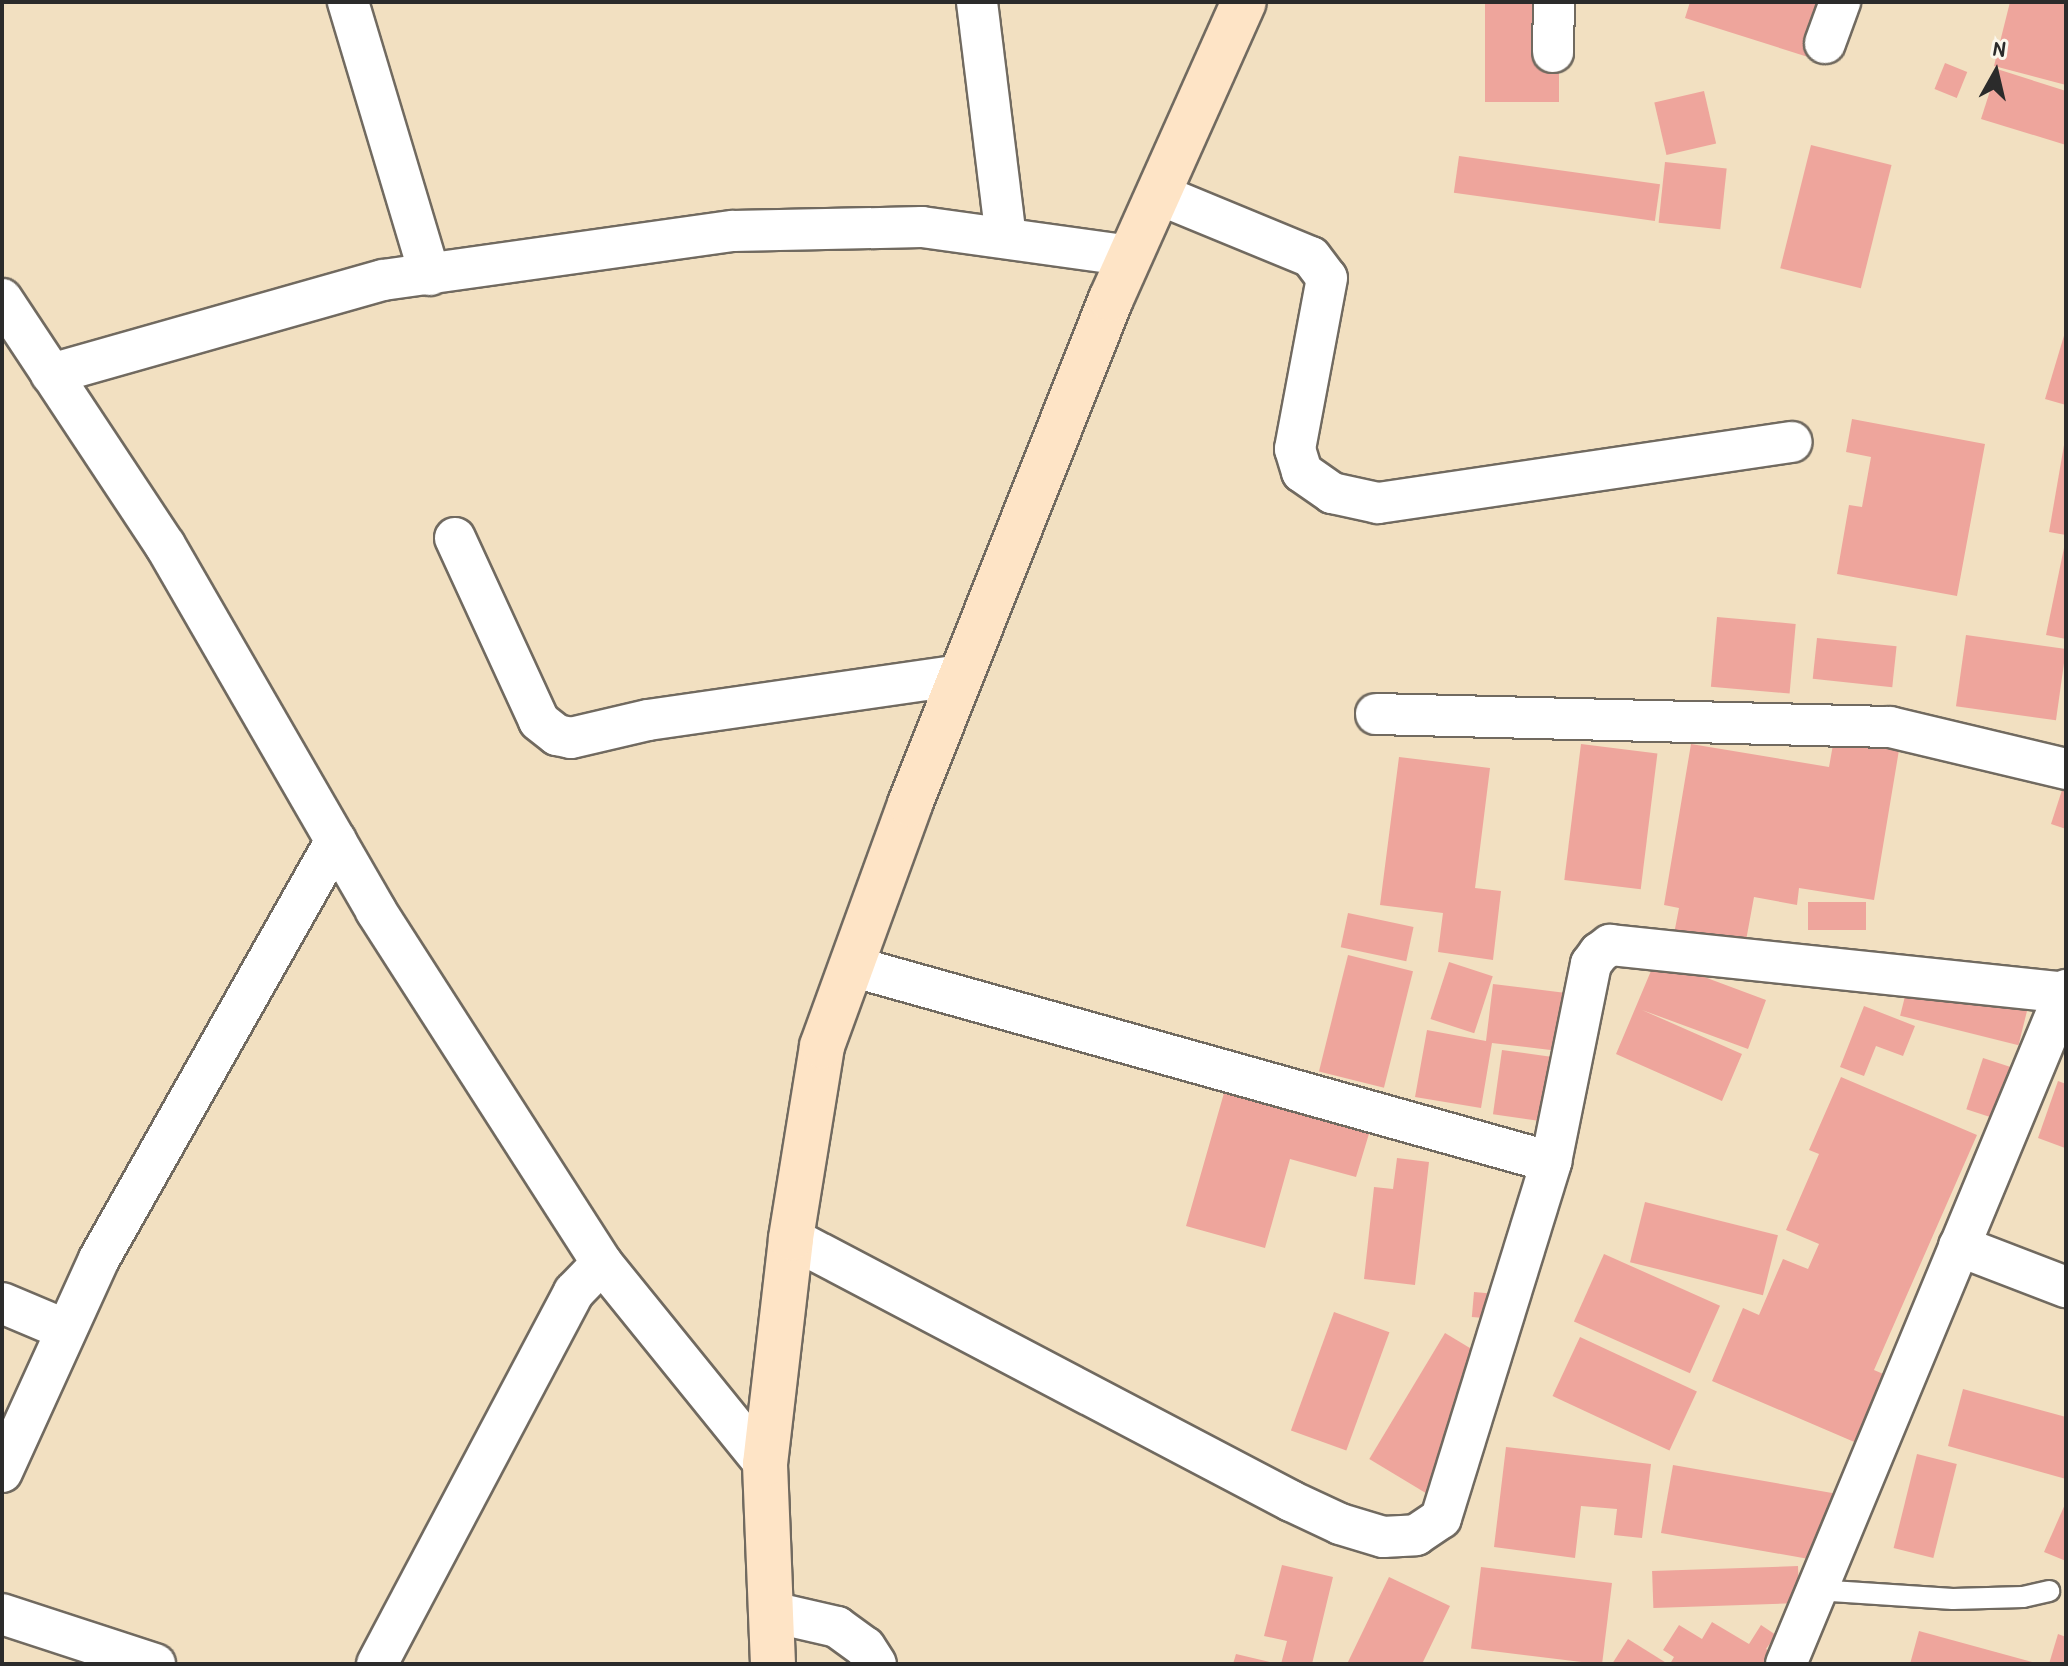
<!DOCTYPE html>
<html>
<head>
<meta charset="utf-8">
<style>
	body { margin:0 }
	#map { position:relative; width:2068px; height:1666px; overflow:hidden; background:#f2e0c1; font-family:"Patrick Hand",sans-serif }
	div>[style] { position:absolute }
	.building>* { inset:0; background:#eea59c; transform-origin:0 0 }
	.roads { filter:drop-shadow(2px 0 #716a60) drop-shadow(-2px 0 #716a60) drop-shadow(0 2px #716a60) drop-shadow(0 -2px #716a60) }
	.service>* { height:20px; margin:-10px; padding:0 10px; transform-origin:10px; border-radius:10px; background:#fff }
	.minor>* { height:40px; margin:-20px; padding:0 20px; transform-origin:20px; border-radius:20px; background:#fff }
	.secondary>* { height:44px; margin:-22px; padding:0 22px; transform-origin:22px; border-radius:22px; background:#fee4c6 }
	span { translate:-50% -50%; white-space:nowrap; text-align:center; line-height:1.15; -webkit-text-stroke:6px #fbf7ec; paint-order:stroke }
	.frame { position:absolute; inset:0; border:4px solid #2b2b2b; pointer-events:none }
	.north { position:absolute; left:1956px; top:32px; width:80px; height:80px; -webkit-text-stroke:6px #fbf7ec; paint-order:stroke; rotate:8deg; font-size:22px; font-weight:700; line-height:32px; text-align:center; color:#2b2b2b }
	.north::after { content:''; display:block; margin:auto; width:28px; height:36px; background:#2b2b2b; clip-path:polygon(50% 0,100% 100%,50% 72%,0 100%) }
</style>
</head>
<body>
<div id="map">
	<div class="building">
		<i style="left:1485px;top:2px;width:74px;height:100px"></i>
		<i style="clip-path:polygon(1690px 2px,1825px 2px,1808px 57px,1685px 18px)"></i>
		<i style="clip-path:polygon(2010px 2px,2066px 2px,2066px 85px,1994px 66px)"></i>
		<i style="left:1945px;top:63px;width:24px;height:28px;rotate:22deg"></i>
		<i style="clip-path:polygon(1997px 69px,2066px 91px,2066px 145px,1981px 119px)"></i>
		<i style="left:1704px;top:91px;width:54px;height:51px;rotate:77deg"></i>
		<i style="left:1811px;top:145px;width:83px;height:127px;rotate:14deg"></i>
		<i style="left:1459px;top:156px;width:203px;height:37px;rotate:8deg"></i>
		<i style="left:1665px;top:162px;width:62px;height:61px;rotate:6deg"></i>
		<i style="clip-path:polygon(2066px 329px,2066px 405px,2045px 399px)"></i>
		<i style="clip-path:polygon(1852px 419px,1985px 444px,1957px 596px,1837px 574px,1849px 505px,1862px 507px,1871px 457px,1846px 452px)"></i>
		<i style="clip-path:polygon(2064px 445px,2066px 445px,2066px 535px,2049px 532px)"></i>
		<i style="clip-path:polygon(2065px 543px,2066px 543px,2066px 639px,2046px 635px)"></i>
		<i style="left:1717px;top:617px;width:79px;height:70px;rotate:5deg"></i>
		<i style="left:1966px;top:635px;width:101px;height:72px;rotate:8deg"></i>
		<i style="left:1817px;top:638px;width:80px;height:41px;rotate:6deg"></i>
		<i style="clip-path:polygon(1834px 739px,1899px 750px,1874px 900px,1799px 888px,1797px 905px,1754px 897px,1745px 946px,1674px 934px,1679px 908px,1664px 905px,1691px 744px,1829px 767px)"></i>
		<i style="left:1581px;top:744px;width:77px;height:137px;rotate:7deg"></i>
		<i style="clip-path:polygon(1399px 757px,1490px 768px,1475px 888px,1501px 891px,1493px 960px,1438px 952px,1443px 913px,1380px 905px)"></i>
		<i style="clip-path:polygon(2063px 787px,2066px 788px,2066px 829px,2051px 824px)"></i>
		<i style="left:1866px;top:902px;width:28px;height:58px;rotate:90deg"></i>
		<i style="left:1348px;top:913px;width:67px;height:35px;rotate:12deg"></i>
		<i style="left:1348px;top:955px;width:67px;height:120px;rotate:14deg"></i>
		<i style="clip-path:polygon(1656px 959px,1766px 1000px,1748px 1049px,1642px 1010px,1742px 1054px,1722px 1101px,1616px 1054px)"></i>
		<i style="left:1449px;top:962px;width:46px;height:60px;rotate:18deg"></i>
		<i style="left:1911px;top:972px;width:122px;height:45px;rotate:14deg"></i>
		<i style="clip-path:polygon(1493px 984px,1582px 995px,1575px 1053px,1492px 1043px,1481px 1108px,1415px 1097px,1427px 1030px,1486px 1041px)"></i>
		<i style="clip-path:polygon(1864px 1006px,1915px 1026px,1903px 1056px,1876px 1046px,1864px 1076px,1840px 1067px)"></i>
		<i style="left:1502px;top:1050px;width:69px;height:65px;rotate:8deg"></i>
		<i style="left:1983px;top:1058px;width:29px;height:54px;rotate:18deg"></i>
		<i style="clip-path:polygon(1841px 1077px,1977px 1135px,1874px 1370px,1888px 1376px,1859px 1444px,1712px 1381px,1743px 1308px,1759px 1315px,1783px 1259px,1808px 1269px,1819px 1244px,1786px 1230px,1819px 1154px,1809px 1150px)"></i>
		<i style="clip-path:polygon(2058px 1081px,2066px 1084px,2065px 1148px,2038px 1138px)"></i>
		<i style="clip-path:polygon(1226px 1086px,1371px 1127px,1356px 1177px,1290px 1159px,1265px 1248px,1186px 1226px)"></i>
		<i style="clip-path:polygon(1397px 1158px,1429px 1162px,1415px 1285px,1364px 1279px,1374px 1187px,1393px 1189px)"></i>
		<i style="left:1645px;top:1202px;width:137px;height:62px;rotate:14deg"></i>
		<i style="left:1604px;top:1254px;width:127px;height:74px;rotate:24deg"></i>
		<i style="left:1474px;top:1292px;width:34px;height:25px;rotate:5deg"></i>
		<i style="left:1334px;top:1312px;width:59px;height:126px;rotate:20deg"></i>
		<i style="left:1445px;top:1333px;width:76px;height:147px;rotate:31deg"></i>
		<i style="left:1580px;top:1337px;width:129px;height:65px;rotate:25deg"></i>
		<i style="clip-path:polygon(1963px 1389px,2066px 1417px,2066px 1479px,1948px 1446px)"></i>
		<i style="clip-path:polygon(1506px 1447px,1651px 1464px,1642px 1538px,1614px 1535px,1617px 1509px,1581px 1506px,1575px 1558px,1494px 1547px)"></i>
		<i style="left:1917px;top:1454px;width:41px;height:97px;rotate:14deg"></i>
		<i style="left:1673px;top:1465px;width:163px;height:69px;rotate:10deg"></i>
		<i style="clip-path:polygon(2066px 1502px,2066px 1561px,2044px 1552px)"></i>
		<i style="clip-path:polygon(1282px 1565px,1333px 1577px,1312px 1664px,1281px 1664px,1287px 1641px,1264px 1636px)"></i>
		<i style="left:1798px;top:1566px;width:37px;height:146px;rotate:88deg"></i>
		<i style="left:1481px;top:1567px;width:132px;height:82px;rotate:7deg"></i>
		<i style="clip-path:polygon(1389px 1577px,1450px 1606px,1422px 1664px,1347px 1664px)"></i>
		<i style="clip-path:polygon(1712px 1622px,1749px 1644px,1761px 1625px,1776px 1635px,1766px 1649px,1790px 1664px,1670px 1664px,1674px 1657px,1663px 1650px,1679px 1625px,1702px 1639px)"></i>
		<i style="clip-path:polygon(1919px 1631px,2036px 1663px,2036px 1664px,1910px 1664px)"></i>
		<i style="clip-path:polygon(2058px 1634px,2066px 1637px,2066px 1664px,2049px 1664px)"></i>
		<i style="clip-path:polygon(1628px 1639px,1668px 1664px,1612px 1664px)"></i>
		<i style="clip-path:polygon(1236px 1654px,1274px 1663px,1274px 1664px,1233px 1664px)"></i>
	</div>
	<div class="roads">
		<div class="service">
			<i style="left:1816px;top:1590px;width:137px;rotate:3.8deg"></i>
			<i style="left:1953px;top:1599px;width:70px;rotate:-1.6deg"></i>
			<i style="left:2023px;top:1597px;width:27px;rotate:-13deg"></i>
		</div>
		<div class="minor">
			<i style="left:348px;top:2px;width:285px;rotate:73.3deg"></i>
			<i style="left:977px;top:2px;width:237px;rotate:83deg"></i>
			<i style="left:1825px;top:43px;width:44px;rotate:-69.9deg"></i>
			<i style="left:1553px;top:52px;width:50px;rotate:-88.9deg"></i>
			<i style="left:1158px;top:194px;width:165px;rotate:22.4deg"></i>
			<i style="left:1311px;top:257px;width:26px;rotate:53deg"></i>
			<i style="left:1327px;top:278px;width:174px;rotate:100.6deg"></i>
			<i style="left:1295px;top:449px;width:24px;rotate:73deg"></i>
			<i style="left:1302px;top:472px;width:37px;rotate:35deg"></i>
			<i style="left:1332px;top:493px;width:47px;rotate:12.3deg"></i>
			<i style="left:1378px;top:503px;width:418px;rotate:-8.4deg"></i>
			<i style="left:2px;top:299px;width:295px;rotate:56.5deg"></i>
			<i style="left:165px;top:545px;width:422px;rotate:60deg"></i>
			<i style="left:376px;top:911px;width:418px;rotate:57.3deg"></i>
			<i style="left:602px;top:1263px;width:259px;rotate:51deg"></i>
			<i style="left:51px;top:374px;width:345px;rotate:-15.8deg"></i>
			<i style="left:383px;top:280px;width:353px;rotate:-8deg"></i>
			<i style="left:733px;top:231px;width:189px;rotate:-1.2deg"></i>
			<i style="left:922px;top:227px;width:211px;rotate:7.9deg"></i>
			<i style="left:455px;top:538px;width:201px;rotate:65.3deg"></i>
			<i style="left:539px;top:721px;width:23px;rotate:38deg"></i>
			<i style="left:557px;top:735px;width:14px;rotate:12deg"></i>
			<i style="left:571px;top:738px;width:79px;rotate:-13.2deg"></i>
			<i style="left:648px;top:720px;width:316px;rotate:-8.2deg"></i>
			<i style="left:1376px;top:714px;width:514px;rotate:1.45deg"></i>
			<i style="left:1890px;top:727px;width:181px;rotate:13.4deg"></i>
			<i style="left:851px;top:966px;width:727px;rotate:15.64deg"></i>
			<i style="left:791px;top:1238px;width:565px;rotate:27.74deg"></i>
			<i style="left:1291px;top:1501px;width:54px;rotate:25.1deg"></i>
			<i style="left:1340px;top:1524px;width:45px;rotate:16.8deg"></i>
			<i style="left:1383px;top:1537px;width:33px;rotate:-3deg"></i>
			<i style="left:1416px;top:1535px;width:30px;rotate:-34deg"></i>
			<i style="left:1441px;top:1518px;width:373px;rotate:-72.8deg"></i>
			<i style="left:1551px;top:1162px;width:202px;rotate:-78.6deg"></i>
			<i style="left:1591px;top:964px;width:14px;rotate:-54deg"></i>
			<i style="left:1599px;top:953px;width:14px;rotate:-36deg"></i>
			<i style="left:1610px;top:945px;width:458px;rotate:6deg"></i>
			<i style="left:1959px;top:1246px;width:115px;rotate:21deg"></i>
			<i style="left:2px;top:1303px;width:67px;rotate:22.8deg"></i>
			<i style="left:2px;top:1472px;width:234px;rotate:-65.5deg"></i>
			<i style="left:99px;top:1259px;width:481px;rotate:-60.5deg"></i>
			<i style="left:772px;top:1612px;width:67px;rotate:13deg"></i>
			<i style="left:837px;top:1627px;width:34px;rotate:36deg"></i>
			<i style="left:865px;top:1647px;width:20px;rotate:57deg"></i>
			<i style="left:2px;top:1614px;width:161px;rotate:18.1deg"></i>
			<i style="left:377px;top:1664px;width:421px;rotate:-62.1deg"></i>
			<i style="left:574px;top:1292px;width:40px;rotate:-46deg"></i>
			<i style="left:1786px;top:1664px;width:730px;rotate:-67.44deg"></i>
		</div>
		<div class="secondary">
			<i style="left:773px;top:1664px;width:200px;rotate:-92.3deg"></i>
			<i style="left:765px;top:1464px;width:227px;rotate:-83.4deg"></i>
			<i style="left:791px;top:1238px;width:194px;rotate:-80.8deg"></i>
			<i style="left:822px;top:1046px;width:258px;rotate:-70deg"></i>
			<i style="left:910px;top:804px;width:544px;rotate:-68.3deg"></i>
			<i style="left:1111px;top:299px;width:325px;rotate:-65.9deg"></i>
		</div>
	</div>
	<div class="frame"></div>
	<div class="north">N</div>
</div>
</body>
</html>
